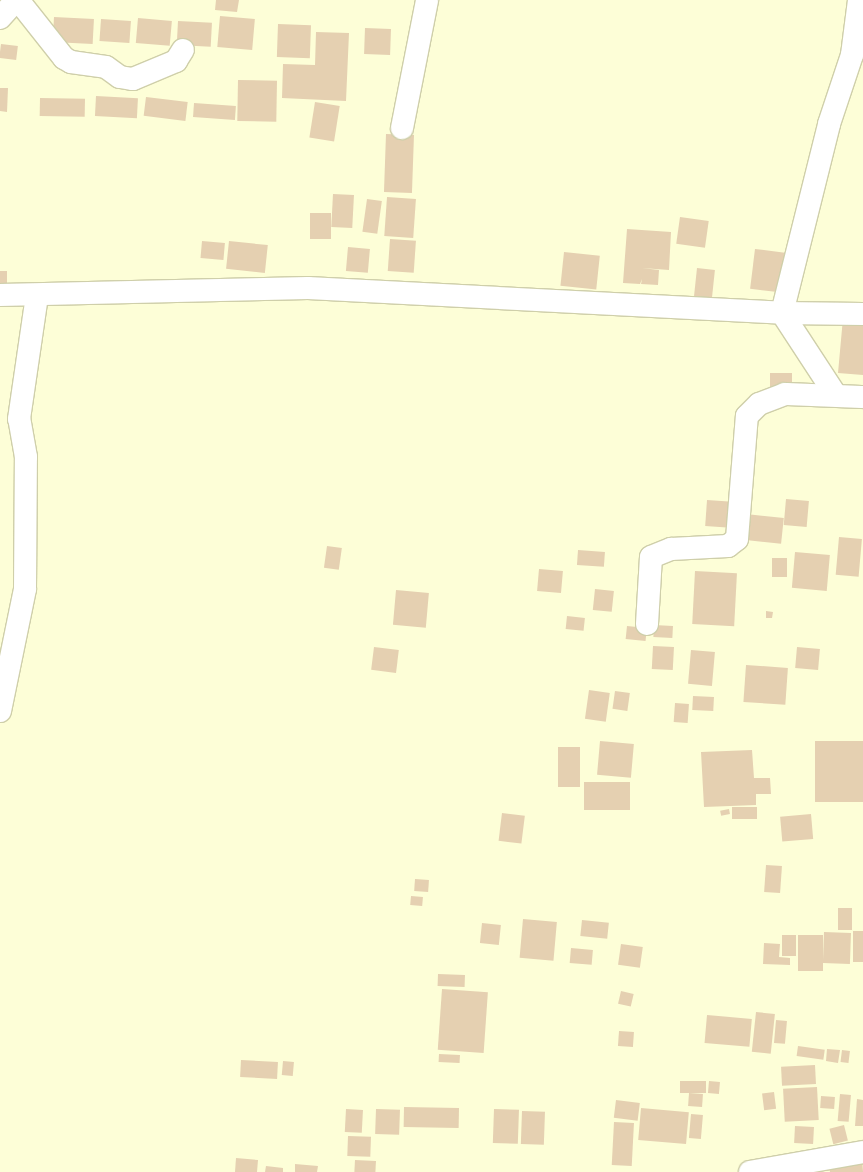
<!DOCTYPE html>
<html>
<head>
<meta charset="utf-8">
<style>
	body { margin:0 }
	#map { position:relative; width:863px; height:1172px; overflow:hidden; background:#fdfed7; font-family:Karla,sans-serif }
	div>[style] { position:absolute }
	.building>* { inset:0; background:#e5d0b1; transform-origin:0 0 }
	.roads { filter:drop-shadow(1px 0 #cfcfaa) drop-shadow(-1px 0 #cfcfaa) drop-shadow(0 1px #cfcfaa) drop-shadow(0 -1px #cfcfaa) }
	.minor>* { height:22px; margin:-11px; padding:0 11px; transform-origin:11px; border-radius:11px; background:#fff }
	span { translate:-50% -50%; white-space:nowrap; text-align:center; line-height:1.15; -webkit-text-stroke:5px #fdfed7; paint-order:stroke }
</style>
</head>
<body>
<div id="map">
	<div class="building">
		<i style="clip-path:polygon(216px 0,239px 0,237px 12px,215px 10px)"></i>
		<i style="left:220px;top:16px;width:35px;height:31px;rotate:5deg"></i>
		<i style="left:54px;top:17px;width:40px;height:25px;rotate:3deg"></i>
		<i style="left:138px;top:18px;width:34px;height:25px;rotate:5deg"></i>
		<i style="left:101px;top:19px;width:30px;height:22px;rotate:4deg"></i>
		<i style="left:178px;top:21px;width:34px;height:24px;rotate:3deg"></i>
		<i style="left:278px;top:24px;width:33px;height:33px;rotate:2deg"></i>
		<i style="left:365px;top:28px;width:26px;height:26px;rotate:2deg"></i>
		<i style="clip-path:polygon(316px 32px,349px 33px,346px 101px,282px 98px,283px 64px,315px 65px)"></i>
		<i style="left:1px;top:44px;width:17px;height:14px;rotate:7deg"></i>
		<i style="left:238px;top:80px;width:39px;height:41px;rotate:1deg"></i>
		<i style="clip-path:polygon(0 88px,8px 88px,7px 112px,0 111px)"></i>
		<i style="left:96px;top:96px;width:42px;height:20px;rotate:3deg"></i>
		<i style="left:146px;top:97px;width:42px;height:19px;rotate:7deg"></i>
		<i style="left:40px;top:98px;width:45px;height:18px;rotate:1deg"></i>
		<i style="left:315px;top:102px;width:25px;height:36px;rotate:9deg"></i>
		<i style="left:194px;top:103px;width:42px;height:14px;rotate:4deg"></i>
		<i style="left:386px;top:134px;width:28px;height:58px;rotate:2deg"></i>
		<i style="left:333px;top:194px;width:21px;height:33px;rotate:3deg"></i>
		<i style="left:387px;top:197px;width:29px;height:39px;rotate:4deg"></i>
		<i style="left:367px;top:199px;width:15px;height:33px;rotate:8deg"></i>
		<i style="left:310px;top:213px;width:21px;height:26px"></i>
		<i style="left:680px;top:217px;width:29px;height:27px;rotate:8deg"></i>
		<i style="clip-path:polygon(627px 229px,671px 232px,669px 270px,642px 268px,659px 270px,658px 285px,641px 284px,642px 279px,640px 284px,623px 283px)"></i>
		<i style="left:390px;top:239px;width:26px;height:32px;rotate:4deg"></i>
		<i style="left:202px;top:241px;width:23px;height:17px;rotate:5deg"></i>
		<i style="left:229px;top:241px;width:39px;height:28px;rotate:6deg"></i>
		<i style="left:348px;top:247px;width:22px;height:24px;rotate:5deg"></i>
		<i style="left:755px;top:249px;width:32px;height:40px;rotate:7deg"></i>
		<i style="left:564px;top:252px;width:36px;height:34px;rotate:6deg"></i>
		<i style="left:697px;top:268px;width:18px;height:31px;rotate:6deg"></i>
		<i style="left:0;top:271px;width:7px;height:18px"></i>
		<i style="clip-path:polygon(843px 318px,863px 320px,863px 375px,838px 373px)"></i>
		<i style="left:770px;top:373px;width:22px;height:16px"></i>
		<i style="left:786px;top:499px;width:23px;height:26px;rotate:5deg"></i>
		<i style="left:707px;top:500px;width:29px;height:26px;rotate:4deg"></i>
		<i style="left:746px;top:514px;width:38px;height:26px;rotate:6deg"></i>
		<i style="left:839px;top:537px;width:23px;height:38px;rotate:5deg"></i>
		<i style="left:327px;top:546px;width:15px;height:22px;rotate:8deg"></i>
		<i style="left:578px;top:550px;width:27px;height:15px;rotate:4deg"></i>
		<i style="left:795px;top:552px;width:35px;height:36px;rotate:5deg"></i>
		<i style="left:772px;top:558px;width:15px;height:19px"></i>
		<i style="left:539px;top:569px;width:24px;height:22px;rotate:5deg"></i>
		<i style="left:695px;top:571px;width:42px;height:53px;rotate:3deg"></i>
		<i style="left:595px;top:589px;width:19px;height:21px;rotate:6deg"></i>
		<i style="left:396px;top:590px;width:33px;height:35px;rotate:5deg"></i>
		<i style="clip-path:polygon(766px 611px,773px 612px,772px 618px,766px 618px)"></i>
		<i style="left:567px;top:616px;width:18px;height:13px;rotate:6deg"></i>
		<i style="left:654px;top:625px;width:19px;height:12px;rotate:3deg"></i>
		<i style="left:627px;top:626px;width:20px;height:13px;rotate:6deg"></i>
		<i style="left:653px;top:646px;width:21px;height:23px;rotate:3deg"></i>
		<i style="left:374px;top:647px;width:25px;height:23px;rotate:7deg"></i>
		<i style="left:797px;top:647px;width:23px;height:21px;rotate:5deg"></i>
		<i style="left:691px;top:650px;width:24px;height:34px;rotate:5deg"></i>
		<i style="left:746px;top:665px;width:42px;height:37px;rotate:4deg"></i>
		<i style="left:589px;top:690px;width:21px;height:29px;rotate:8deg"></i>
		<i style="left:615px;top:691px;width:15px;height:18px;rotate:8deg"></i>
		<i style="left:693px;top:696px;width:21px;height:14px;rotate:3deg"></i>
		<i style="left:675px;top:703px;width:14px;height:19px;rotate:4deg"></i>
		<i style="left:600px;top:741px;width:34px;height:34px;rotate:5deg"></i>
		<i style="left:863px;top:741px;width:61px;height:48px;rotate:90deg"></i>
		<i style="left:580px;top:747px;width:40px;height:22px;rotate:90deg"></i>
		<i style="clip-path:polygon(752px 750px,754px 778px,770px 778px,771px 794px,756px 794px,756px 805px,704px 807px,701px 752px)"></i>
		<i style="left:584px;top:782px;width:46px;height:28px"></i>
		<i style="left:757px;top:807px;width:12px;height:25px;rotate:90deg"></i>
		<i style="left:729px;top:809px;width:5px;height:9px;rotate:79deg"></i>
		<i style="left:502px;top:813px;width:23px;height:28px;rotate:7deg"></i>
		<i style="left:811px;top:814px;width:25px;height:31px;rotate:85deg"></i>
		<i style="left:766px;top:865px;width:16px;height:27px;rotate:4deg"></i>
		<i style="left:415px;top:879px;width:14px;height:12px;rotate:4deg"></i>
		<i style="left:411px;top:896px;width:12px;height:9px;rotate:5deg"></i>
		<i style="left:852px;top:908px;width:22px;height:14px;rotate:90deg"></i>
		<i style="left:523px;top:919px;width:34px;height:39px;rotate:5deg"></i>
		<i style="left:582px;top:920px;width:27px;height:16px;rotate:6deg"></i>
		<i style="left:482px;top:923px;width:19px;height:20px;rotate:6deg"></i>
		<i style="left:853px;top:931px;width:10px;height:31px"></i>
		<i style="left:824px;top:932px;width:27px;height:31px;rotate:2deg"></i>
		<i style="left:782px;top:935px;width:14px;height:21px"></i>
		<i style="left:798px;top:935px;width:25px;height:36px"></i>
		<i style="clip-path:polygon(764px 943px,780px 944px,779px 957px,790px 958px,790px 965px,763px 964px)"></i>
		<i style="left:621px;top:944px;width:22px;height:21px;rotate:8deg"></i>
		<i style="left:571px;top:948px;width:22px;height:15px;rotate:5deg"></i>
		<i style="left:438px;top:974px;width:27px;height:12px;rotate:2deg"></i>
		<i style="left:442px;top:989px;width:46px;height:61px;rotate:4deg"></i>
		<i style="left:621px;top:991px;width:13px;height:13px;rotate:13deg"></i>
		<i style="left:756px;top:1012px;width:19px;height:40px;rotate:6deg"></i>
		<i style="left:707px;top:1015px;width:45px;height:28px;rotate:5deg"></i>
		<i style="left:776px;top:1020px;width:11px;height:23px;rotate:5deg"></i>
		<i style="left:619px;top:1031px;width:15px;height:15px;rotate:4deg"></i>
		<i style="left:798px;top:1046px;width:27px;height:10px;rotate:8deg"></i>
		<i style="clip-path:polygon(827px 1049px,840px 1050px,838px 1063px,826px 1061px)"></i>
		<i style="left:842px;top:1050px;width:8px;height:12px;rotate:7deg"></i>
		<i style="left:439px;top:1054px;width:21px;height:8px;rotate:3deg"></i>
		<i style="left:241px;top:1060px;width:37px;height:17px;rotate:3deg"></i>
		<i style="left:283px;top:1061px;width:11px;height:14px;rotate:5deg"></i>
		<i style="left:815px;top:1065px;width:19px;height:34px;rotate:87deg"></i>
		<i style="left:680px;top:1081px;width:26px;height:12px"></i>
		<i style="left:709px;top:1081px;width:11px;height:12px;rotate:5deg"></i>
		<i style="left:817px;top:1087px;width:33px;height:34px;rotate:87deg"></i>
		<i style="left:774px;top:1092px;width:17px;height:12px;rotate:83deg"></i>
		<i style="left:689px;top:1093px;width:14px;height:13px;rotate:4deg"></i>
		<i style="left:840px;top:1094px;width:11px;height:27px;rotate:5deg"></i>
		<i style="left:821px;top:1096px;width:14px;height:12px;rotate:4deg"></i>
		<i style="clip-path:polygon(857px 1099px,863px 1100px,863px 1126px,855px 1126px)"></i>
		<i style="left:616px;top:1100px;width:24px;height:18px;rotate:7deg"></i>
		<i style="left:404px;top:1107px;width:55px;height:20px;rotate:1deg"></i>
		<i style="left:641px;top:1108px;width:48px;height:32px;rotate:5deg"></i>
		<i style="left:346px;top:1109px;width:17px;height:23px;rotate:3deg"></i>
		<i style="left:376px;top:1109px;width:24px;height:25px;rotate:2deg"></i>
		<i style="left:494px;top:1109px;width:25px;height:34px;rotate:2deg"></i>
		<i style="left:522px;top:1111px;width:23px;height:33px;rotate:2deg"></i>
		<i style="left:691px;top:1114px;width:12px;height:24px;rotate:5deg"></i>
		<i style="left:614px;top:1122px;width:20px;height:43px;rotate:3deg"></i>
		<i style="left:844px;top:1125px;width:16px;height:15px;rotate:76deg"></i>
		<i style="left:795px;top:1126px;width:19px;height:17px;rotate:3deg"></i>
		<i style="left:348px;top:1136px;width:23px;height:20px;rotate:2deg"></i>
		<i style="clip-path:polygon(236px 1158px,258px 1160px,257px 1172px,235px 1172px)"></i>
		<i style="clip-path:polygon(862px 1158px,863px 1172px,830px 1172px,828px 1163px)"></i>
		<i style="left:355px;top:1160px;width:21px;height:12px;rotate:3deg"></i>
		<i style="clip-path:polygon(295px 1164px,318px 1166px,317px 1172px,295px 1172px)"></i>
		<i style="clip-path:polygon(266px 1166px,283px 1168px,283px 1172px,265px 1172px)"></i>
	</div>
	<div class="roads">
		<div class="minor">
			<i style="left:18px;top:0;width:74px;rotate:51.6deg"></i>
			<i style="left:64px;top:58px;width:8px;rotate:30deg"></i>
			<i style="left:71px;top:62px;width:35px;rotate:8deg"></i>
			<i style="left:106px;top:67px;width:17px;rotate:36deg"></i>
			<i style="left:120px;top:77px;width:13px;rotate:9deg"></i>
			<i style="left:133px;top:79px;width:47px;rotate:-22.7deg"></i>
			<i style="left:176px;top:61px;width:13px;rotate:-58deg"></i>
			<i style="left:0;top:18px;width:24px;rotate:-48deg"></i>
			<i style="left:402px;top:128px;width:130px;rotate:-78.9deg"></i>
			<i style="left:0;top:295px;width:308px;rotate:-1.3deg"></i>
			<i style="left:308px;top:288px;width:475px;rotate:3deg"></i>
			<i style="left:782px;top:313px;width:195px;rotate:-76deg"></i>
			<i style="left:829px;top:124px;width:73px;rotate:-71.6deg"></i>
			<i style="left:852px;top:55px;width:55px;rotate:-82.7deg"></i>
			<i style="left:782px;top:313px;width:97px;rotate:56.8deg"></i>
			<i style="left:782px;top:313px;width:81px;rotate:0.7deg"></i>
			<i style="left:647px;top:624px;width:67px;rotate:-86.6deg"></i>
			<i style="left:651px;top:557px;width:22px;rotate:-22deg"></i>
			<i style="left:671px;top:549px;width:57px;rotate:-3deg"></i>
			<i style="left:728px;top:546px;width:11px;rotate:-38deg"></i>
			<i style="left:737px;top:539px;width:123px;rotate:-85.4deg"></i>
			<i style="left:747px;top:416px;width:17px;rotate:-45deg"></i>
			<i style="left:759px;top:404px;width:28px;rotate:-21deg"></i>
			<i style="left:785px;top:394px;width:78px;rotate:2.2deg"></i>
			<i style="left:0;top:711px;width:125px;rotate:-78.4deg"></i>
			<i style="left:25px;top:589px;width:132px;rotate:-89.6deg"></i>
			<i style="left:26px;top:457px;width:39px;rotate:-100deg"></i>
			<i style="left:19px;top:419px;width:125px;rotate:-81.7deg"></i>
			<i style="left:750px;top:1172px;width:115px;rotate:-10deg"></i>
		</div>
	</div>
</div>
</body>
</html>
